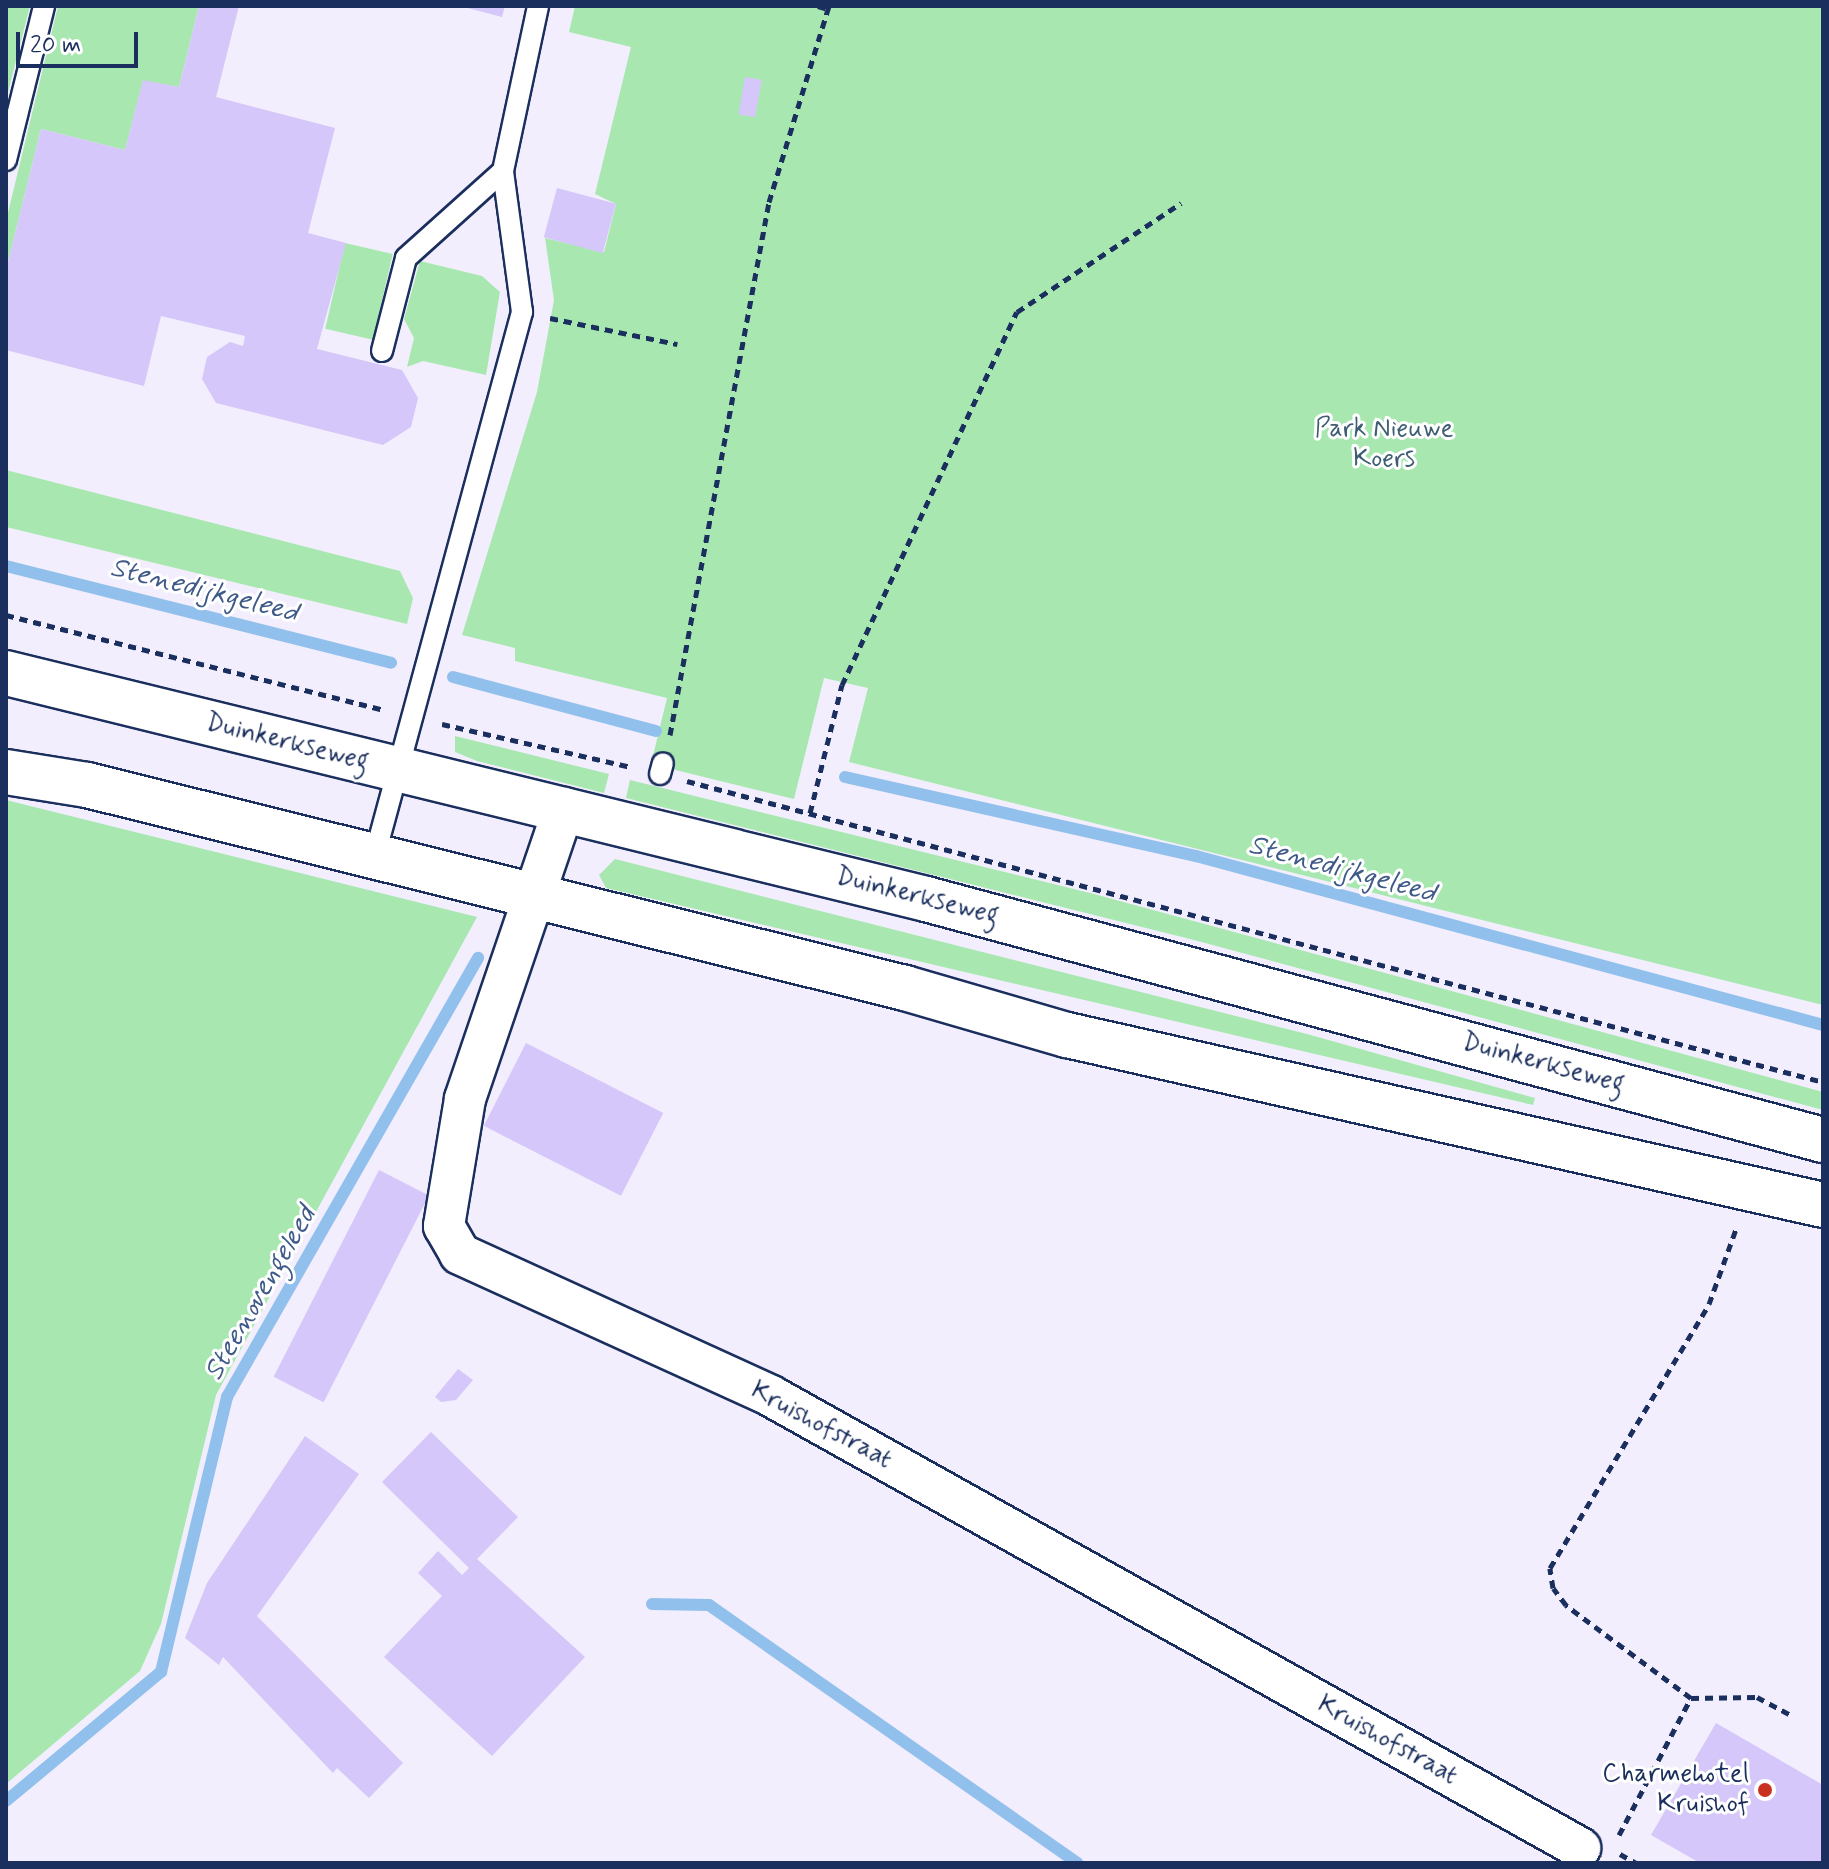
<!DOCTYPE html>
<html>
<head>
<meta charset="utf-8">
<style>
	body { margin:0 }
	#map { position:relative; width:1829px; height:1869px; overflow:hidden; background:#f2eefd; font-family:Mynerve,sans-serif }
	div>[style] { position:absolute }
	.green>* { inset:0; background:#a8e8b0; transform-origin:0 0 }
	.stream>* { height:12px; margin:-6px; padding:0 6px; transform-origin:6px; border-radius:6px; background:#92c0ec }
	.building>* { inset:0; background:#d5c7f9; transform-origin:0 0 }
	.path>* { height:5px; margin-top:-2.5px; transform-origin:0; background:repeating-linear-gradient(90deg,#1b2f5e 0 8px,transparent 0 14px) }
	.roads { filter:drop-shadow(2px 0 #1b2f5e) drop-shadow(-2px 0 #1b2f5e) drop-shadow(0 2px #1b2f5e) drop-shadow(0 -2px #1b2f5e) }
	.lane>* { height:20px; margin:-10px; padding:0 10px; transform-origin:10px; border-radius:10px; background:#fff }
	.street>* { height:40px; margin:-20px; padding:0 20px; transform-origin:20px; border-radius:20px; background:#fff }
	.secondary>* { height:44px; margin:-22px; padding:0 22px; transform-origin:22px; border-radius:22px; background:#fff }
	.dots>* { width:22px; height:22px; translate:-50% -50%; box-sizing:border-box; border:4px solid #fff; border-radius:50% }
	span { translate:-50% -50%; white-space:nowrap; text-align:center; line-height:1.15; -webkit-text-stroke:6px #fff; paint-order:stroke }
	.park-label { font-size:26px; color:#3e5d72 }
	.street-label { font-size:26px; color:#1b2f5e }
	.poi-label { font-size:26px; color:#1b2f5e }
	.right { translate:-100% -50%; text-align:right }
	.water-label { font-size:28px; color:#3f5a89; font-style:italic }
	.frame { position:absolute; inset:0; border:8px solid #1b2f5e; pointer-events:none }
	.scale { position:absolute; left:16px; top:32px; width:122px; height:36px; box-sizing:border-box; border:4px solid #1b2f5e; border-top:0; padding-left:10px; font-size:24px; line-height:28px; white-space:nowrap; color:#1b2f5e; -webkit-text-stroke:6px #fff; paint-order:stroke }
</style>
</head>
<body>
<div id="map">
	<div class="green">
		<i style="clip-path:polygon(6px 6px,30px 6px,6px 100px)"></i>
		<i style="clip-path:polygon(58px 6px,199px 6px,179px 87px,143px 81px,125px 150px,41px 129px,6px 270px,6px 221px)"></i>
		<i style="clip-path:polygon(575px 6px,1823px 6px,1823px 1005px,849px 762px,868px 688px,824px 678px,794px 799px,651px 764px,667px 698px,515px 661px,515px 648px,462px 635px,537px 392px,554px 300px,545px 238px,604px 252px,616px 204px,595px 194px,631px 47px,569px 32px)"></i>
		<i style="left:345px;top:243px;width:49px;height:88px;rotate:13deg"></i>
		<i style="clip-path:polygon(420px 261px,482px 276px,500px 292px,486px 375px,423px 361px,407px 367px,414px 338px,404px 319px)"></i>
		<i style="clip-path:polygon(6px 470px,400px 571px,413px 598px,407px 624px,6px 527px)"></i>
		<i style="clip-path:polygon(455px 736px,609px 774px,604px 793px,477px 761px,455px 752px)"></i>
		<i style="clip-path:polygon(630px 780px,1094px 894px,1823px 1092px,1823px 1110px,1194px 940px,626px 798px)"></i>
		<i style="clip-path:polygon(6px 800px,477px 917px,216px 1395px,161px 1624px,140px 1671px,6px 1784px)"></i>
		<i style="clip-path:polygon(615px 859px,1307px 1034px,1535px 1098px,1533px 1105px,606px 888px,599px 875px)"></i>
	</div>
	<div class="stream">
		<i style="left:6px;top:566px;width:397px;rotate:14.1deg"></i>
		<i style="left:453px;top:677px;width:210px;rotate:14.9deg"></i>
		<i style="left:845px;top:777px;width:360px;rotate:12.7deg"></i>
		<i style="left:1196px;top:856px;width:649px;rotate:15.08deg"></i>
		<i style="left:652px;top:1604px;width:57px;rotate:1deg"></i>
		<i style="left:709px;top:1605px;width:450px;rotate:35deg"></i>
		<i style="left:6px;top:1801px;width:202px;rotate:-39.8deg"></i>
		<i style="left:161px;top:1672px;width:283px;rotate:-76.5deg"></i>
		<i style="left:227px;top:1397px;width:506px;rotate:-60.24deg"></i>
	</div>
	<div class="building">
		<i style="clip-path:polygon(199px 6px,239px 6px,216px 97px,335px 128px,308px 233px,346px 243px,317px 349px,402px 370px,418px 398px,411px 427px,383px 445px,216px 403px,202px 379px,207px 357px,230px 342px,243px 346px,245px 336px,161px 316px,144px 386px,6px 350px,6px 270px,41px 129px,125px 150px,143px 80px,179px 87px)"></i>
		<i style="clip-path:polygon(460px 6px,505px 6px,502px 17px)"></i>
		<i style="left:745px;top:77px;width:17px;height:38px;rotate:10deg"></i>
		<i style="left:557px;top:188px;width:61px;height:51px;rotate:15deg"></i>
		<i style="left:526px;top:1043px;width:154px;height:93px;rotate:27deg"></i>
		<i style="left:379px;top:1170px;width:56px;height:232px;rotate:27deg"></i>
		<i style="clip-path:polygon(458px 1369px,473px 1380px,456px 1400px,441px 1402px,435px 1397px)"></i>
		<i style="clip-path:polygon(431px 1432px,518px 1517px,477px 1559px,585px 1657px,492px 1756px,384px 1657px,442px 1596px,418px 1573px,438px 1551px,462px 1575px,469px 1568px,382px 1482px)"></i>
		<i style="clip-path:polygon(305px 1436px,359px 1474px,257px 1616px,403px 1763px,369px 1798px,337px 1768px,333px 1773px,223px 1657px,219px 1665px,185px 1638px,207px 1583px)"></i>
		<i style="clip-path:polygon(1716px 1723px,1823px 1785px,1823px 1863px,1700px 1863px,1651px 1835px)"></i>
	</div>
	<div class="path">
		<i style="left:818px;top:6px;width:10px;rotate:17deg"></i>
		<i style="left:550px;top:318px;width:130px;rotate:11.6deg"></i>
		<i style="left:6px;top:615px;width:391px;rotate:14.1deg"></i>
		<i style="left:442px;top:724px;width:194px;rotate:12.8deg"></i>
		<i style="left:670px;top:735px;width:542px;rotate:-79.48deg"></i>
		<i style="left:769px;top:202px;width:205px;rotate:-73deg"></i>
		<i style="left:687px;top:781px;width:1175px;rotate:14.84deg"></i>
		<i style="left:810px;top:813px;width:132px;rotate:-76deg"></i>
		<i style="left:842px;top:685px;width:412px;rotate:-64.9deg"></i>
		<i style="left:1017px;top:312px;width:197px;rotate:-33.6deg"></i>
		<i style="left:1691px;top:1698px;width:156px;rotate:-143.4deg"></i>
		<i style="left:1566px;top:1605px;width:21px;rotate:-127deg"></i>
		<i style="left:1553px;top:1588px;width:20px;rotate:-99deg"></i>
		<i style="left:1550px;top:1568px;width:308px;rotate:-58.9deg"></i>
		<i style="left:1709px;top:1304px;width:80px;rotate:-70.2deg"></i>
		<i style="left:1619px;top:1835px;width:155px;rotate:-62.3deg"></i>
		<i style="left:1691px;top:1698px;width:66px;rotate:-0.9deg"></i>
		<i style="left:1757px;top:1697px;width:38px;rotate:28deg"></i>
		<i style="left:1620px;top:1854px;width:18px;rotate:29deg"></i>
	</div>
	<div class="roads">
		<div class="lane">
			<i style="left:6px;top:160px;width:159px;rotate:-76.1deg"></i>
			<i style="left:382px;top:351px;width:96px;rotate:-75.5deg"></i>
			<i style="left:406px;top:258px;width:130px;rotate:-41.9deg"></i>
			<i style="left:660px;top:774px;width:11px;rotate:-75deg"></i>
			<i style="left:374px;top:858px;width:566px;rotate:-74.83deg"></i>
			<i style="left:522px;top:312px;width:142px;rotate:-97.7deg"></i>
			<i style="left:503px;top:171px;width:169px;rotate:-78deg"></i>
		</div>
		<div class="street">
			<i style="left:564px;top:808px;width:307px;rotate:108.8deg"></i>
			<i style="left:465px;top:1099px;width:129px;rotate:99.4deg"></i>
			<i style="left:444px;top:1226px;width:32px;rotate:60deg"></i>
			<i style="left:460px;top:1254px;width:342px;rotate:24.5deg"></i>
			<i style="left:771px;top:1396px;width:927px;rotate:29.19deg"></i>
		</div>
		<div class="secondary">
			<i style="left:6px;top:673px;width:947px;rotate:13.8deg"></i>
			<i style="left:926px;top:899px;width:929px;rotate:15.04deg"></i>
			<i style="left:6px;top:772px;width:82px;rotate:9.1deg"></i>
			<i style="left:87px;top:785px;width:843px;rotate:13.94deg"></i>
			<i style="left:905px;top:988px;width:169px;rotate:16.2deg"></i>
			<i style="left:1067px;top:1035px;width:775px;rotate:12.67deg"></i>
		</div>
	</div>
	<div class="dots">
		<i style="left:1765px;top:1790px;background:#c8321e"></i>
	</div>
	<div class="park-label">
		<span style="left:1384px;top:445px">Park Nieuwe<br>Koers</span>
	</div>
	<div class="street-label">
		<span style="left:287px;top:743px;rotate:14deg">Duinkerkseweg</span>
		<span style="left:917px;top:897px;rotate:14deg">Duinkerkseweg</span>
		<span style="left:1543px;top:1064px;rotate:15deg">Duinkerkseweg</span>
		<span style="left:821px;top:1426px;rotate:28deg">Kruishofstraat</span>
		<span style="left:1387px;top:1741px;rotate:29deg">Kruishofstraat</span>
	</div>
	<div class="poi-label">
		<span class="right" style="left:1749px;top:1790px">Charmehotel<br>Kruishof</span>
	</div>
	<div class="water-label">
		<span style="left:204px;top:591px;rotate:14deg">Stenedijkgeleed</span>
		<span style="left:1342px;top:870px;rotate:15deg">Stenedijkgeleed</span>
		<span style="left:261px;top:1294px;rotate:-60deg">Steenovengeleed</span>
	</div>
	<div class="frame"></div>
	<div class="scale">20 m</div>
</div>
</body>
</html>
